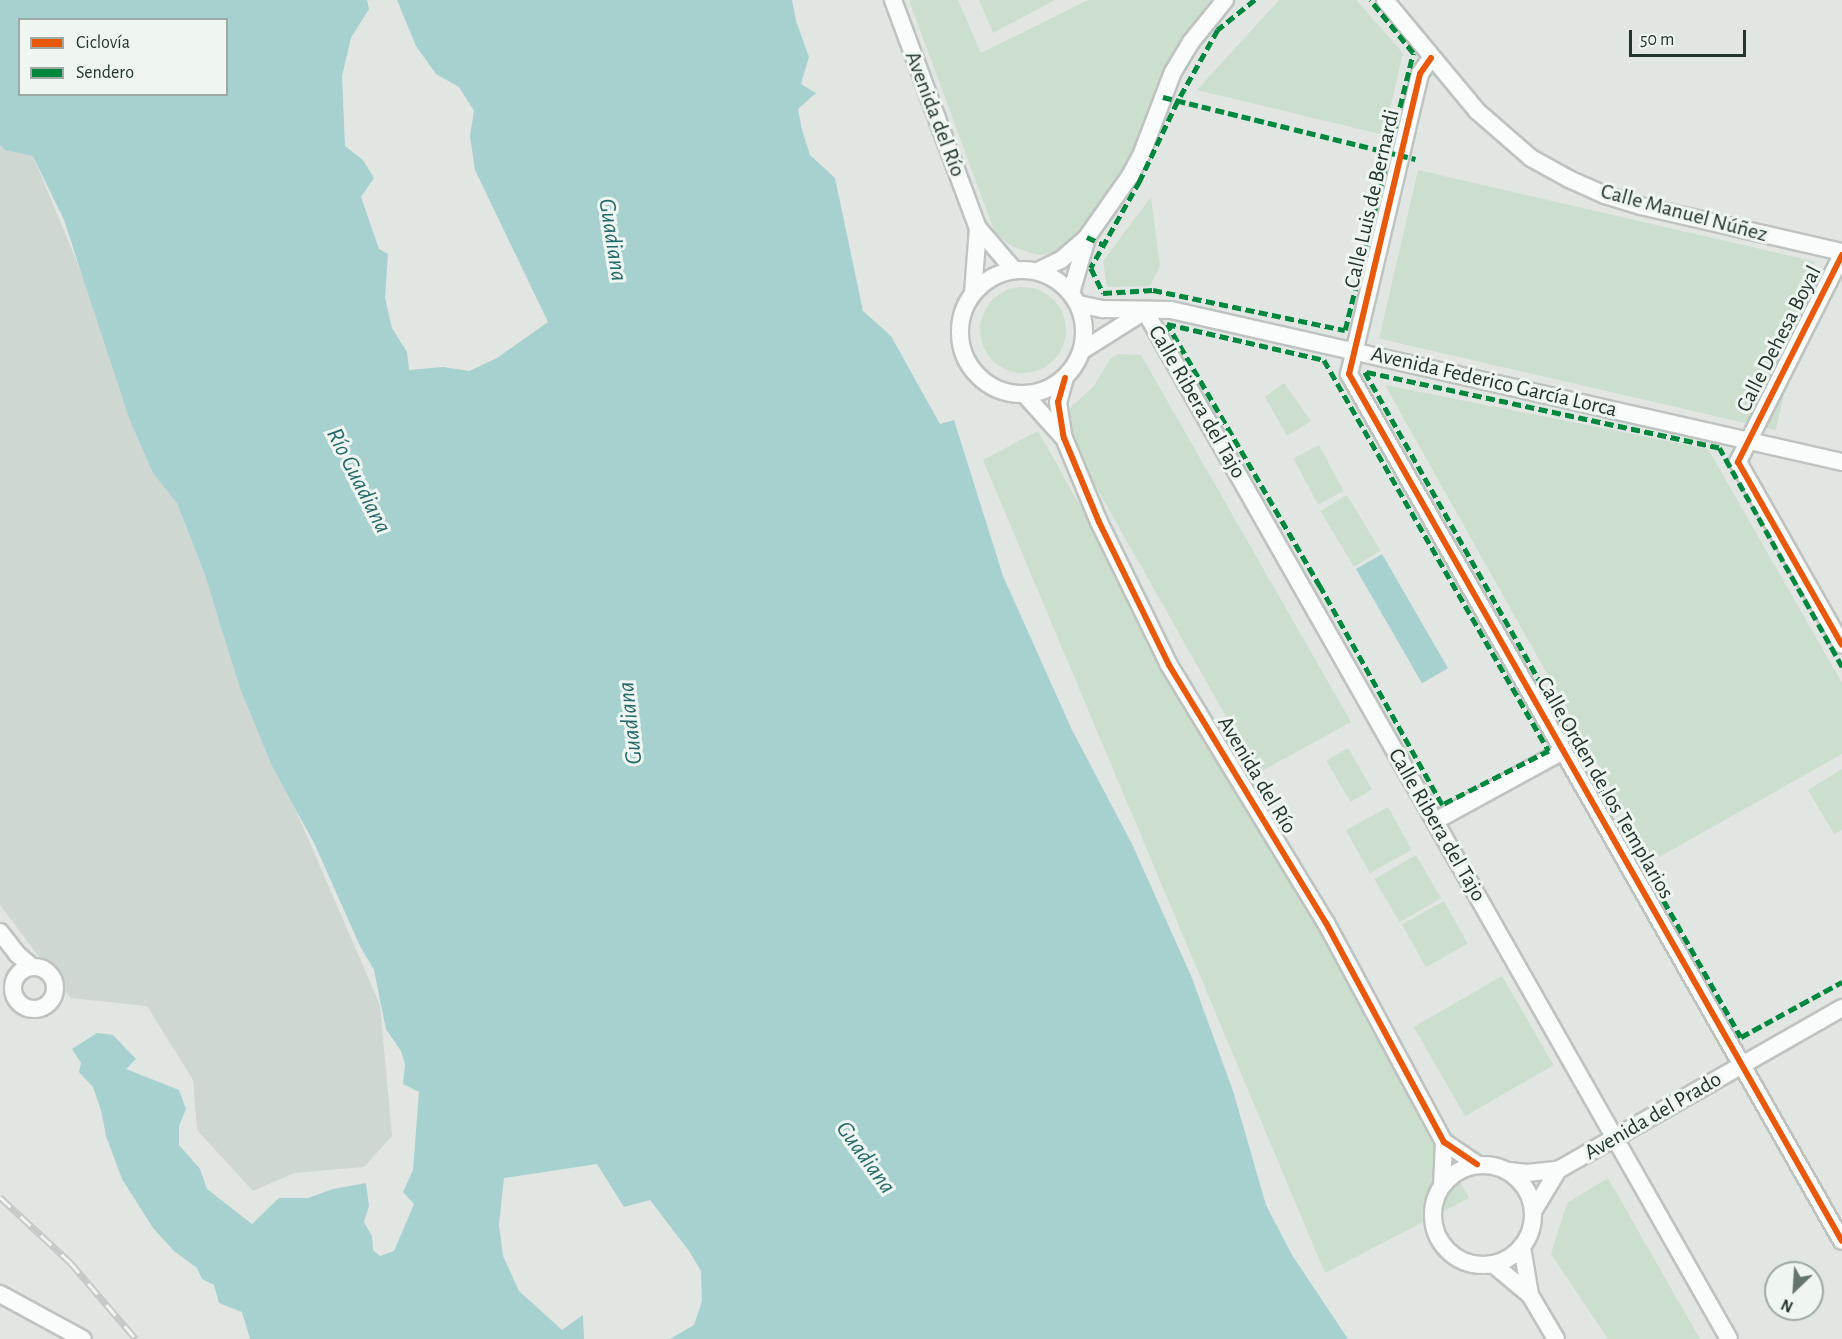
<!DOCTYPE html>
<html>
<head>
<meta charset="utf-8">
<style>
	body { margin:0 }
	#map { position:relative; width:1842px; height:1339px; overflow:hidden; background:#e1e6e3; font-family:"Alegreya Sans",sans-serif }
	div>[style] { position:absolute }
	.built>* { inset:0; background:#cfd7d2 }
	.green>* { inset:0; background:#ccdece; transform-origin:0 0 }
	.round { border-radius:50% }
	.water>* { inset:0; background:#a6d1cf; transform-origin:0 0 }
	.roads { filter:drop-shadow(2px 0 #bec3c0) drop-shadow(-2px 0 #bec3c0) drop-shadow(0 2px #bec3c0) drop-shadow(0 -2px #bec3c0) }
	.street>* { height:16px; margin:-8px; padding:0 8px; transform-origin:8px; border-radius:8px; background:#fafbfb }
	.street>.ring { margin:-8px; padding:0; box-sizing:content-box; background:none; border:16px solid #fafbfb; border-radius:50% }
	.rail>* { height:7px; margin-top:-3.5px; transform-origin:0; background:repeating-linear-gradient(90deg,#eff5f1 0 14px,#c6c9c8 0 28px); box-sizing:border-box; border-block:2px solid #c6c9c8 }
	.quiet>* { height:4.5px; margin-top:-2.25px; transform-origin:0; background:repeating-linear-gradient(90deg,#00873e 0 9px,transparent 0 13.5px) }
	.cycleway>* { height:6px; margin:-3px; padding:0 3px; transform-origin:3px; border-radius:3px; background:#e8590c }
	span { translate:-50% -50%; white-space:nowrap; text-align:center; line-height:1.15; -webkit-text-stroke:6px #eff5f1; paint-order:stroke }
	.street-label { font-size:22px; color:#22362d }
	.water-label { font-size:24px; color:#246a6a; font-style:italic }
	.legend { position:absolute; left:18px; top:18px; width:210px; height:78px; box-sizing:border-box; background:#eff5f1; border:2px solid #9da9a3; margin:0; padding:8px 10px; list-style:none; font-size:18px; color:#22362d }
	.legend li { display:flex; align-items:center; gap:12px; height:30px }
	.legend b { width:30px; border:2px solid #9da9a3 }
	.north { position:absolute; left:1764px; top:1261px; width:60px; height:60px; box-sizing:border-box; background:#eff5f1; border:2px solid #9da9a3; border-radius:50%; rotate:205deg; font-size:16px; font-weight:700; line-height:24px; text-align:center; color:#22362d }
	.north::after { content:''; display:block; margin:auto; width:21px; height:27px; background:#65746d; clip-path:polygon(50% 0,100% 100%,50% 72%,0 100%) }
	.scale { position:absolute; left:1629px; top:30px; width:117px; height:27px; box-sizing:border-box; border:3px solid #22362d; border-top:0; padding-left:8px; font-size:18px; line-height:21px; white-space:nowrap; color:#22362d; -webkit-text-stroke:4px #eff5f1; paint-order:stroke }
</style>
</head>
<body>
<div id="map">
	<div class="built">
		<i style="clip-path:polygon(0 132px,33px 156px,177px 503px,297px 813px,380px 1005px,392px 1136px,364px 1167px,294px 1173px,253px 1191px,197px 1130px,193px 1080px,147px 1006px,70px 998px,0 905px)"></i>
	</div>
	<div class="green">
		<i style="clip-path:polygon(909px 0,958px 0,981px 53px,1088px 0,1215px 0,1190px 29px,1157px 83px,1132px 160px,1077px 241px,1058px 253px,1038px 255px,1013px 247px,995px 233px)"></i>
		<i style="clip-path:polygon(979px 0,1055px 0,993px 33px)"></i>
		<i style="clip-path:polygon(1279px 0,1356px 0,1403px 53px,1384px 135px,1197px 90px)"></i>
		<i style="left:1418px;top:170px;width:407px;height:173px;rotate:13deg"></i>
		<i style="clip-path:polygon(1151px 197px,1160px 266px,1150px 286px,1107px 287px,1103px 261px)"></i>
		<i class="round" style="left:980px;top:287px;width:86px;height:86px"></i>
		<i style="clip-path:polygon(1118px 354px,1141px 355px,1351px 722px,1258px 773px,1073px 446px,1077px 444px,1068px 425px,1067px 415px,1072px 406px,1094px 386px,1110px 359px)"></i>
		<i style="clip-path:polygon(1284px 383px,1311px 421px,1287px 436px,1265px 397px)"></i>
		<i style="clip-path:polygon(1385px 385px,1708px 449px,1842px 683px,1842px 754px,1652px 861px)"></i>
		<i style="clip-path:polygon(1038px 431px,1469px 1198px,1325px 1273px,983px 460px)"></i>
		<i style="left:1319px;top:445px;width:52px;height:29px;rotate:62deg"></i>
		<i style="left:1347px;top:495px;width:65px;height:31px;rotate:59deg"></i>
		<i style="left:1348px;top:748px;width:48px;height:25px;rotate:60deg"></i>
		<i style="clip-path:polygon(1842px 769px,1842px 830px,1834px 834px,1808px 790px)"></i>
		<i style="left:1388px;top:807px;width:49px;height:48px;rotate:61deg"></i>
		<i style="left:1416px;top:855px;width:50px;height:48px;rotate:60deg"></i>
		<i style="left:1444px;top:901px;width:49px;height:48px;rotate:61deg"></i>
		<i style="left:1502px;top:976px;width:103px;height:102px;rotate:60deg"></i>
		<i style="clip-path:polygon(1608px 1178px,1700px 1339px,1608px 1339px,1551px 1254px,1567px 1203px)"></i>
	</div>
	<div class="water">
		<i style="clip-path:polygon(evenodd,0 0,367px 0,369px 9px,351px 38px,342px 76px,345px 146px,363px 160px,374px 178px,361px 197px,379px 249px,388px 254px,385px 298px,392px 328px,407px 352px,409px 370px,443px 367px,469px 371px,497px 358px,548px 322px,475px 170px,470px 136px,474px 111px,459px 87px,436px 74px,416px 46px,397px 0,792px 0,796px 21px,809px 57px,801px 84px,816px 93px,798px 109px,802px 130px,810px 155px,835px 178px,863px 311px,891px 336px,940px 424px,954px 420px,1003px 576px,1072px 730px,1132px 844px,1192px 978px,1233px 1091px,1266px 1205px,1292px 1255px,1348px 1339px,670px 1339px,694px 1325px,702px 1301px,701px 1271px,689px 1251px,650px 1200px,624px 1207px,597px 1164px,504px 1178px,499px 1225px,503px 1256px,519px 1291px,562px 1330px,583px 1315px,584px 1339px,250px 1339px,242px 1312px,219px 1303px,214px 1285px,202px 1279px,197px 1268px,174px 1251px,153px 1228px,122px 1179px,106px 1136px,101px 1110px,93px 1087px,79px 1072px,81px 1063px,72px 1049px,97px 1033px,113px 1035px,136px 1059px,126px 1069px,179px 1090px,186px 1109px,179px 1126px,179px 1145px,200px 1169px,207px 1189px,252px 1224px,279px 1198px,308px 1198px,333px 1189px,366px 1183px,369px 1206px,364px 1222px,372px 1236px,373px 1250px,380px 1256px,394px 1251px,414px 1204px,403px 1192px,413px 1170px,419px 1092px,403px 1084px,405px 1064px,401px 1051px,386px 1029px,374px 970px,360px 946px,315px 845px,272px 766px,240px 688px,205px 575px,177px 503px,153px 473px,129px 418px,64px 220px,33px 156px,5px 150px,0 145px,0 0,20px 20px,226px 20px,226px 94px,20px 94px,20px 20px)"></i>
		<i style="left:1382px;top:554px;width:132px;height:30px;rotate:60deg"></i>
	</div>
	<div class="roads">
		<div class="street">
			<i style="left:893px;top:0;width:243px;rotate:69.6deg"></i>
			<i style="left:978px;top:228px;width:55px;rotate:49.4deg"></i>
			<i style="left:1385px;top:0;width:144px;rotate:50.3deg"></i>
			<i style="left:1477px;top:111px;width:72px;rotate:41deg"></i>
			<i style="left:1531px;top:158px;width:43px;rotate:28.9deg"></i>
			<i style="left:1569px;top:179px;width:39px;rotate:24deg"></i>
			<i style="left:1605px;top:195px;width:38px;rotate:17deg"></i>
			<i style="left:1641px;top:206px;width:206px;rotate:12.9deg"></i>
			<i style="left:1431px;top:58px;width:19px;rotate:125deg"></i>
			<i style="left:1420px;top:74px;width:308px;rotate:103.3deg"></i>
			<i style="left:1349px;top:374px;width:997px;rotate:60.38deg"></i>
			<i style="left:1842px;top:255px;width:232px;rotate:116.7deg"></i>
			<i style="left:1738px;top:462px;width:210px;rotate:60.4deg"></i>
			<i class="ring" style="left:960px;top:270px;width:108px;height:108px"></i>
			<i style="left:1038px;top:271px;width:25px;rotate:-26deg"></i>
			<i style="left:1061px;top:260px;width:35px;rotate:-41deg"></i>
			<i style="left:1087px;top:237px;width:75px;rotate:-54.8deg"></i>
			<i style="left:1130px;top:176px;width:26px;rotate:-62deg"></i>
			<i style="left:1142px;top:153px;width:87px;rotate:-69.1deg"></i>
			<i style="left:1173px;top:72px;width:35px;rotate:-59deg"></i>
			<i style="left:1191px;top:42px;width:54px;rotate:-51deg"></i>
			<i style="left:973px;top:293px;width:65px;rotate:-85.6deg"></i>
			<i style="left:1071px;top:293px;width:57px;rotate:-73.8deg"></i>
			<i style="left:1078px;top:304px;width:25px;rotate:12deg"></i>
			<i style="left:1102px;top:309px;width:69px;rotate:0.8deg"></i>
			<i style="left:1171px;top:310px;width:688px;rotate:12.76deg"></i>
			<i style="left:1145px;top:311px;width:1182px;rotate:60.4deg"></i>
			<i style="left:1083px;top:350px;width:73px;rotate:-32.2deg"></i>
			<i style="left:1065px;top:378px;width:25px;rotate:106deg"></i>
			<i style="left:1058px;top:402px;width:36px;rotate:81deg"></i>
			<i style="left:1064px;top:438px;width:91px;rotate:67.4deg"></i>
			<i style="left:1099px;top:522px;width:159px;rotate:63.9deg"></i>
			<i style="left:1169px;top:665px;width:302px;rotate:58.7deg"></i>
			<i style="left:1326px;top:923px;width:249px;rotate:61.7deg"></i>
			<i style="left:1444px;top:1142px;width:40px;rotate:34deg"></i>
			<i style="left:1025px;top:395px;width:57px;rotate:47.9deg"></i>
			<i style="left:1435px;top:821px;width:146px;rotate:-28.7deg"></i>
			<i style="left:0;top:932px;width:28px;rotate:52deg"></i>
			<i style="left:17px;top:954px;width:20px;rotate:41deg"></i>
			<i class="ring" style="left:13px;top:967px;width:26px;height:26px"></i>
			<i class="ring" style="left:1433px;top:1165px;width:84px;height:84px"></i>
			<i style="left:1509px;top:1171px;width:18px;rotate:6deg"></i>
			<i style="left:1527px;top:1173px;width:31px;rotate:-6deg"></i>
			<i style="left:1558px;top:1170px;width:327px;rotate:-29.7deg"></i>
			<i style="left:1442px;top:1186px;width:44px;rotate:-87.4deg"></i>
			<i style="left:1534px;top:1210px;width:47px;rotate:-59deg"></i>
			<i style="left:1522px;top:1247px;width:49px;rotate:80.5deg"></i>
			<i style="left:1493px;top:1264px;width:48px;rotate:40deg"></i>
			<i style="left:1530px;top:1295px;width:51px;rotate:59.4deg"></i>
			<i style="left:0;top:1294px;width:94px;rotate:28.5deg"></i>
		</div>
	</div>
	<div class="rail">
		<i style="left:0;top:1197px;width:96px;rotate:42.9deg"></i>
		<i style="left:70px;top:1262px;width:101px;rotate:49.4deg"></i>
	</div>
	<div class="quiet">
		<i style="left:1255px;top:0;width:48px;rotate:141deg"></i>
		<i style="left:1218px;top:30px;width:81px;rotate:119.4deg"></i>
		<i style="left:1178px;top:101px;width:89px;rotate:115.4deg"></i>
		<i style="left:1140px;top:181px;width:100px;rotate:119.4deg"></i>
		<i style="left:1091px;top:268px;width:28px;rotate:64deg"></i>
		<i style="left:1103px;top:293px;width:50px;rotate:-3.4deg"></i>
		<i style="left:1153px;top:290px;width:196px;rotate:11.8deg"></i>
		<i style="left:1345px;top:330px;width:285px;rotate:-76.2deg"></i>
		<i style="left:1413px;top:53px;width:68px;rotate:-129.1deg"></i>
		<i style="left:1163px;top:97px;width:260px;rotate:13.8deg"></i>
		<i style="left:1087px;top:237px;width:19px;rotate:25deg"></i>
		<i style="left:1167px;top:324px;width:161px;rotate:12.9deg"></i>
		<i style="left:1324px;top:360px;width:451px;rotate:60.1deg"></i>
		<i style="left:1549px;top:751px;width:120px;rotate:153.2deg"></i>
		<i style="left:1442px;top:805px;width:250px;rotate:-119.2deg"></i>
		<i style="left:1320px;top:587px;width:304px;rotate:-120.2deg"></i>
		<i style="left:1842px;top:667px;width:251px;rotate:-119.3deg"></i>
		<i style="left:1719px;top:448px;width:362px;rotate:-167.9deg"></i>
		<i style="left:1365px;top:372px;width:764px;rotate:60.52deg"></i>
		<i style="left:1741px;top:1037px;width:115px;rotate:-28.6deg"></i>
	</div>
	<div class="cycleway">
		<i style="left:1431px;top:58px;width:19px;rotate:125deg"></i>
		<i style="left:1420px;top:74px;width:308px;rotate:103.3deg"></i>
		<i style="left:1349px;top:374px;width:997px;rotate:60.38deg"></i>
		<i style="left:1842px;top:255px;width:232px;rotate:116.7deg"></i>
		<i style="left:1738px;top:462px;width:210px;rotate:60.4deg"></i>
		<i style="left:1065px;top:378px;width:25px;rotate:106deg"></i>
		<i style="left:1058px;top:402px;width:36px;rotate:81deg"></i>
		<i style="left:1064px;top:438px;width:91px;rotate:67.4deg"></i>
		<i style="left:1099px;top:522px;width:159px;rotate:63.9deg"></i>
		<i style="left:1169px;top:665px;width:302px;rotate:58.7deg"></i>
		<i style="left:1326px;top:923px;width:249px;rotate:61.7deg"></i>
		<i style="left:1444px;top:1142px;width:40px;rotate:34deg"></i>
	</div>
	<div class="street-label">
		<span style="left:935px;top:114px;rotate:69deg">Avenida del Río</span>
		<span style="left:1372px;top:199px;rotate:-77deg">Calle Luis de Bernardi</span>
		<span style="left:1684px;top:213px;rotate:15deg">Calle Manuel Núñez</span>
		<span style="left:1779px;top:339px;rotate:-63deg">Calle Dehesa Boyal</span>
		<span style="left:1494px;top:382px;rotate:13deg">Avenida Federico García Lorca</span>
		<span style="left:1197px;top:402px;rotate:60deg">Calle Ribera del Tajo</span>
		<span style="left:1257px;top:775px;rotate:59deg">Avenida del Río</span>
		<span style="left:1605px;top:788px;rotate:60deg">Calle Orden de los Templarios</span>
		<span style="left:1437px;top:825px;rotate:60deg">Calle Ribera del Tajo</span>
		<span style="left:1653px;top:1116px;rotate:-30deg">Avenida del Prado</span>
	</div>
	<div class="water-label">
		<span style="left:612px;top:240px;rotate:81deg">Guadiana</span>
		<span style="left:358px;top:481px;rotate:63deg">Río Guadiana</span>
		<span style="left:631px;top:723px;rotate:-96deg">Guadiana</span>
		<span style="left:865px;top:1158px;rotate:54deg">Guadiana</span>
	</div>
	<ul class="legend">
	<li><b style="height:8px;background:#e8590c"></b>Ciclovía</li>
	<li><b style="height:8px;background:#00873e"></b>Sendero</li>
	</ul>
	<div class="north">N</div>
	<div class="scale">50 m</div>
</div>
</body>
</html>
